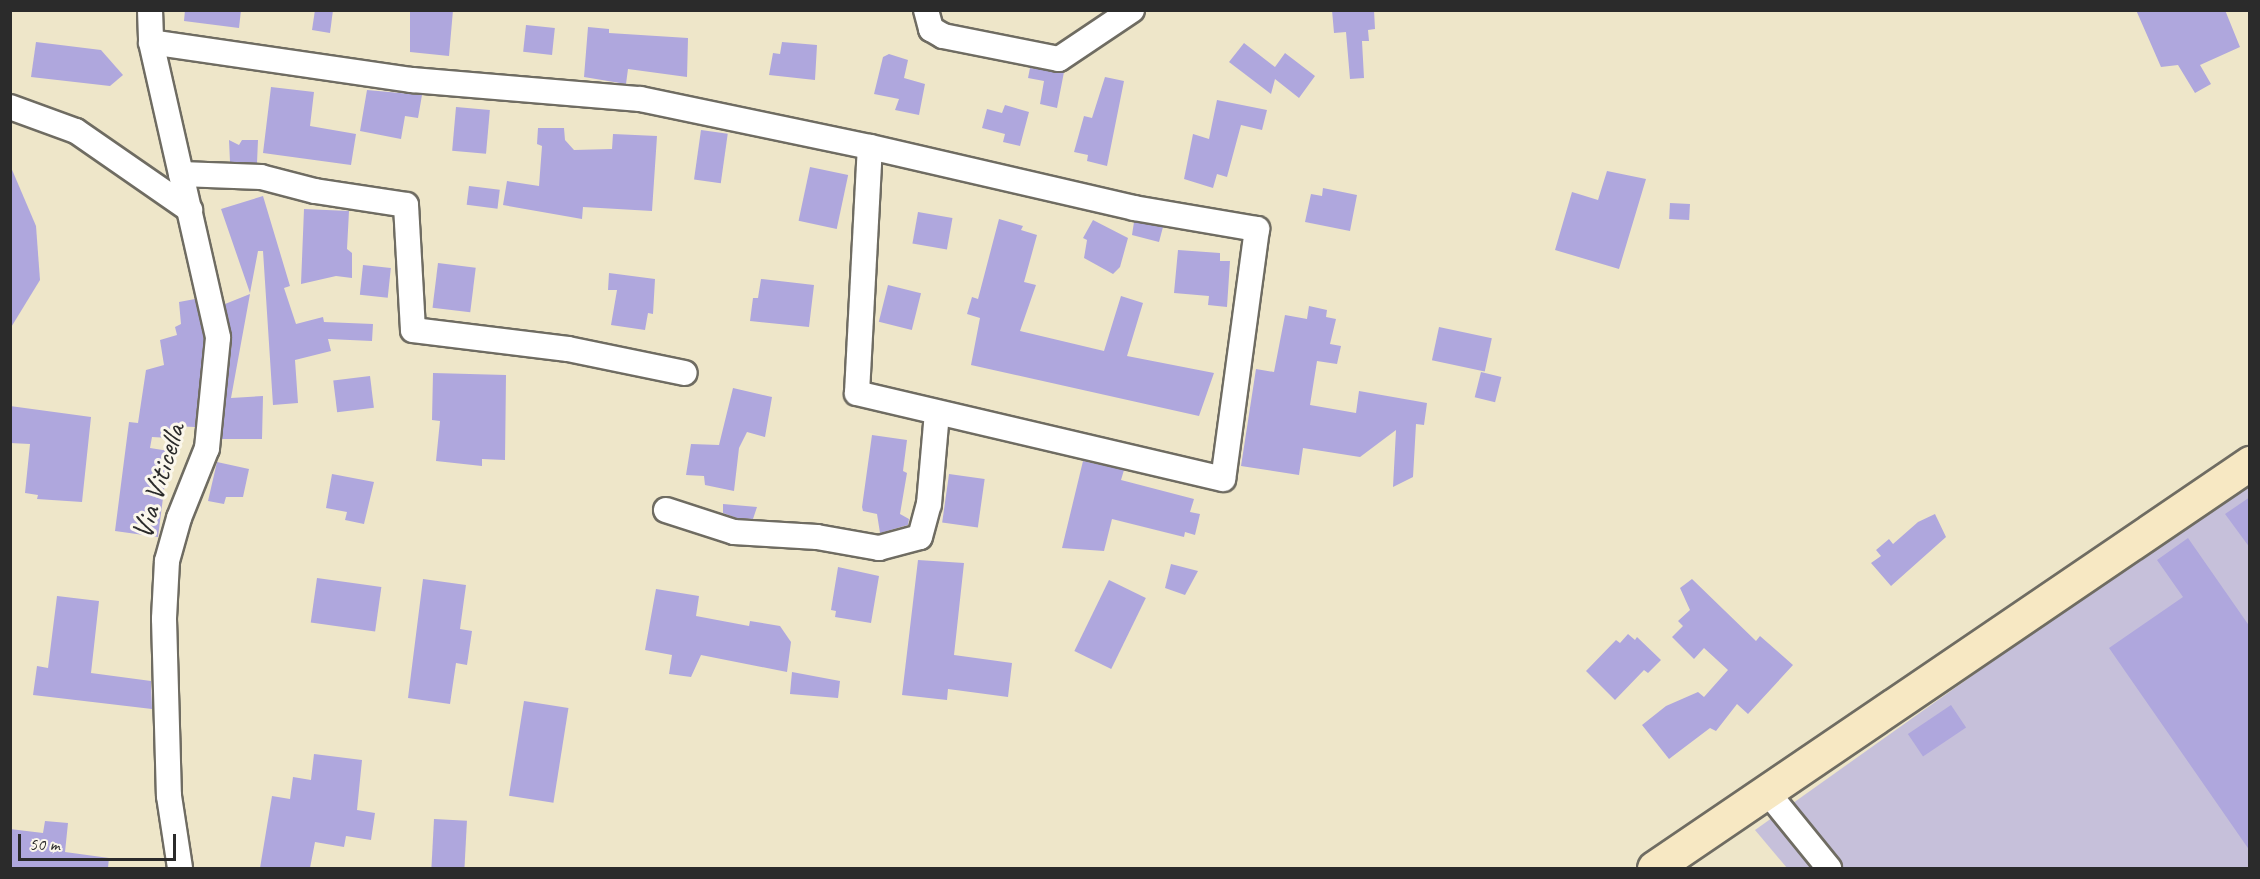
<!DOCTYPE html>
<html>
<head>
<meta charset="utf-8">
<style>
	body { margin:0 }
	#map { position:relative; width:2260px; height:879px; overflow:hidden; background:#eee6c9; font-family:Caveat,sans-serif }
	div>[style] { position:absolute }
	.industrial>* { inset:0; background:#c6c0da }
	.building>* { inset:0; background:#afa7dd; transform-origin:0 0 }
	.roads { filter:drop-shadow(2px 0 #6f6c62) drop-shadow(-2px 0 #6f6c62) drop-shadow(0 2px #6f6c62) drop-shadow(0 -2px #6f6c62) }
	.street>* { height:24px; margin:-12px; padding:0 12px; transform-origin:12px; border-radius:12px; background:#fff }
	.secondary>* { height:33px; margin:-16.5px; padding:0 16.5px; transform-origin:16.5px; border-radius:16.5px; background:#f7e8c3 }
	span { translate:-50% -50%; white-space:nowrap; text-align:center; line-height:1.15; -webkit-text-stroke:6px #fbf7ec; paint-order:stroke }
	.street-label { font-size:30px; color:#2b2b2b }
	.frame { position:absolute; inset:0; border:12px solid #2b2b2b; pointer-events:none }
	.scale { position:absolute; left:18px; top:834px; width:158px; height:27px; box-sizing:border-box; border:3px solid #2b2b2b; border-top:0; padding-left:8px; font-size:18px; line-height:21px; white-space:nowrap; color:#2b2b2b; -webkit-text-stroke:4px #fbf7ec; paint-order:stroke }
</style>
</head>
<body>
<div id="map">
	<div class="industrial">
		<i style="clip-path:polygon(2249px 479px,2249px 868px,1787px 868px,1755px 830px)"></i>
	</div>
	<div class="building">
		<i style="clip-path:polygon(185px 10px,241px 10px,239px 28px,184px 21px)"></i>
		<i style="clip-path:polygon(315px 10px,333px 10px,330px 33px,312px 30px)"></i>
		<i style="clip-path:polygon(410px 10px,453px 10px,449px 56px,410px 52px)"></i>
		<i style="clip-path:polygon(1332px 10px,1374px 10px,1375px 29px,1368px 30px,1369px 41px,1362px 41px,1364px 78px,1350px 79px,1346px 32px,1334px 33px)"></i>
		<i style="clip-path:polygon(2136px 10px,2225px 10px,2240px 47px,2200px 65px,2211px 84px,2195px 93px,2178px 65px,2161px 67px)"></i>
		<i style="left:526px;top:25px;width:29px;height:27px;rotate:6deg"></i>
		<i style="clip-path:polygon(588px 27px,609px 29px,609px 33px,688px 38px,687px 77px,628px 69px,626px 84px,584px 77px)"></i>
		<i style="clip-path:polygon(36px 42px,101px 50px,123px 75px,110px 86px,31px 77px)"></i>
		<i style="clip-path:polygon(782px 42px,817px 45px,815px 80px,769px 75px,773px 53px,780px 54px)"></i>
		<i style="clip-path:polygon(1244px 43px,1275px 67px,1285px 53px,1315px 76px,1299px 98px,1275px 79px,1271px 94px,1229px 62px)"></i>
		<i style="clip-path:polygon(889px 54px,908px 60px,904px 78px,925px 84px,919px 115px,895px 110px,899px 99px,874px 94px,883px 57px)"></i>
		<i style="clip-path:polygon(1030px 68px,1064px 72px,1057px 108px,1040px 104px,1044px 81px,1028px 78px)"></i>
		<i style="clip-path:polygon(1105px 77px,1124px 81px,1107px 166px,1087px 161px,1088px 155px,1074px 152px,1084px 116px,1092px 118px)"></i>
		<i style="clip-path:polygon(271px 87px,314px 92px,310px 126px,356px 134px,351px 165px,263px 153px)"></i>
		<i style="clip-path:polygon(367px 90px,422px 95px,418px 118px,405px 116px,401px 139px,360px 131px)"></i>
		<i style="clip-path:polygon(1217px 100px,1267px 110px,1262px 130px,1241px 125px,1227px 177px,1217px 174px,1213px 188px,1184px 179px,1193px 134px,1209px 139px)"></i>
		<i style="clip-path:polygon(1005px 105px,1029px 112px,1020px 146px,1003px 142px,1005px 134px,982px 128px,987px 109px,1002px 113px)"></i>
		<i style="left:456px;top:107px;width:34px;height:44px;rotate:5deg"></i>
		<i style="clip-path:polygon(538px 128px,564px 128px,565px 140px,574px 150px,612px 149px,613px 134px,657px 136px,652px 211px,583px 207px,582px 219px,503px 205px,507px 181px,539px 186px,542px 146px,537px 144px)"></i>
		<i style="left:701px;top:130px;width:27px;height:50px;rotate:8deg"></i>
		<i style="clip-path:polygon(229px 140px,239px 145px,242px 140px,258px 140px,257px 163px,230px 162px)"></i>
		<i style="clip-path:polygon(10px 165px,36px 226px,40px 280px,10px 329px)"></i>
		<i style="left:810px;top:167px;width:39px;height:55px;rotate:12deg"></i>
		<i style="clip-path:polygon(1607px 171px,1646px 179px,1619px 269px,1555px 250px,1572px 192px,1598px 200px)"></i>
		<i style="left:469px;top:186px;width:31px;height:19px;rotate:7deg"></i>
		<i style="clip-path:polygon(1323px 188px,1357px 195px,1350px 231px,1305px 222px,1311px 194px,1322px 196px)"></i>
		<i style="clip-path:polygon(263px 196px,290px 286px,284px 288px,296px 324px,323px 317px,324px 322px,373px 324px,372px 341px,328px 339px,331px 351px,295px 360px,298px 403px,273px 405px,263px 251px,258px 251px,250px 293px,221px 209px)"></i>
		<i style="left:1670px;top:203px;width:20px;height:16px;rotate:3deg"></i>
		<i style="clip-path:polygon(304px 209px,349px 211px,347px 249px,352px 253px,352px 278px,336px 276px,301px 284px)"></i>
		<i style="left:918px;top:212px;width:35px;height:32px;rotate:10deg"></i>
		<i style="clip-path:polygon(999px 219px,1023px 226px,1021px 230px,1037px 235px,1024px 282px,1036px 285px,1020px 331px,1104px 351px,1121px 296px,1143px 303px,1127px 356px,1214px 373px,1199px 416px,971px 365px,980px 318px,967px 314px,972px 297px,978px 299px)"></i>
		<i style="clip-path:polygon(1093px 220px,1128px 238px,1120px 267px,1113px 274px,1084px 258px,1087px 240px,1083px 238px)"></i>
		<i style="clip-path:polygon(1134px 222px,1163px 227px,1159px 242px,1132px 235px)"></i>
		<i style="clip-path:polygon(1178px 250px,1220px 253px,1220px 261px,1230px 261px,1227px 307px,1208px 305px,1209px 296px,1174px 293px)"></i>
		<i style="left:438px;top:263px;width:38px;height:45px;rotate:7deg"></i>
		<i style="left:363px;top:265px;width:28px;height:30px;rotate:6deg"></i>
		<i style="clip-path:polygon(609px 273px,655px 279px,653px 314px,648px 313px,645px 330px,611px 325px,617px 290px,608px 290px)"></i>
		<i style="clip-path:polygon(761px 279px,814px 285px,809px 327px,750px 321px,753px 298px,758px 298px)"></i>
		<i style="left:888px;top:285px;width:34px;height:38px;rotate:14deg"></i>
		<i style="clip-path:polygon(250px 294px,231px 398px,263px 396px,262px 439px,222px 439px,232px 339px,225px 304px)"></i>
		<i style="clip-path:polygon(195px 299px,204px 339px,195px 427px,172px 426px,170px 438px,152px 437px,150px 448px,169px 451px,158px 537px,115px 531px,129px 422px,138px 423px,146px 370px,164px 365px,160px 340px,177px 335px,175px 327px,181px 324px,179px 302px)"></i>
		<i style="clip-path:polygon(1309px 306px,1327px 310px,1326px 317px,1336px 319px,1330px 344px,1341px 346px,1337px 364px,1317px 361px,1310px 405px,1356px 413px,1359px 391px,1427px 403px,1424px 425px,1416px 424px,1413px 477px,1393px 487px,1396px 430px,1360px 457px,1303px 448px,1299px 475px,1241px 466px,1256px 369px,1274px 372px,1285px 315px,1307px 319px)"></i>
		<i style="left:1439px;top:327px;width:54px;height:34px;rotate:12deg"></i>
		<i style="left:1481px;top:372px;width:21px;height:26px;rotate:14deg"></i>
		<i style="clip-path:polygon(433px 373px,506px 375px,505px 460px,482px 459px,482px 466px,436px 461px,440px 421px,432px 420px)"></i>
		<i style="left:370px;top:376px;width:32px;height:37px;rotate:83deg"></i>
		<i style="clip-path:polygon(733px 388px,772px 397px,765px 437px,747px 432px,739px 448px,734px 491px,705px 485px,704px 476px,686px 475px,691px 444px,719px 445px)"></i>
		<i style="clip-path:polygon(10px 406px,91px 417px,82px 502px,37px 499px,38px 495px,25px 493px,30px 444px,10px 443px)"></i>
		<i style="clip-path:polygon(872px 435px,907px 440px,903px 471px,907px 473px,900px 514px,909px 519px,908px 525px,880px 533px,877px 514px,863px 511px,862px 507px)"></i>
		<i style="clip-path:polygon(1083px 461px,1124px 470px,1121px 480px,1194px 499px,1190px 512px,1200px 514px,1195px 535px,1185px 532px,1184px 537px,1112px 519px,1104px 551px,1062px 548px)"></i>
		<i style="clip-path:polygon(217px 462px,249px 469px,243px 497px,226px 497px,224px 504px,208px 501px)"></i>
		<i style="clip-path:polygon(332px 474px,374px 482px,364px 524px,345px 520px,347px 512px,326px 508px)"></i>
		<i style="left:949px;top:474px;width:36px;height:49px;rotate:8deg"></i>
		<i style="clip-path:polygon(2250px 497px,2250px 548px,2225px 514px)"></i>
		<i style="clip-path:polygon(723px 504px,757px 507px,753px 519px,737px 518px,723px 513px)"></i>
		<i style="clip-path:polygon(1935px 514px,1946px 537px,1891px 586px,1871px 563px,1881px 556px,1876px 550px,1889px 539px,1893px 544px,1918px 522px)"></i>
		<i style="clip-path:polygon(2188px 538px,2250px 627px,2250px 851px,2109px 648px,2183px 597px,2157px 560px)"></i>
		<i style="clip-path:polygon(918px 560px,964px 563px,954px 655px,1012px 663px,1008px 697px,948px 689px,947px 700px,902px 695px)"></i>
		<i style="clip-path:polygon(1171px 564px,1198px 571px,1185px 595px,1165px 588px)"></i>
		<i style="clip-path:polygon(838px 567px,879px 576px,871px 623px,835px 617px,836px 611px,831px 610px)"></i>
		<i style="left:317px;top:578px;width:65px;height:45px;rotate:8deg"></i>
		<i style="clip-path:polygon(423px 579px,466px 585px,460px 629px,472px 631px,467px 665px,456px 663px,450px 704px,408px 698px)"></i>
		<i style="clip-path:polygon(1692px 579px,1756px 641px,1760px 636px,1793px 665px,1748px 714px,1737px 704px,1716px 731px,1710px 728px,1669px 759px,1642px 725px,1666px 706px,1698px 692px,1704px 697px,1728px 670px,1704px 648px,1694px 659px,1672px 637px,1683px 626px,1678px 621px,1690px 610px,1680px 588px)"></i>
		<i style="left:1109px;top:580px;width:41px;height:79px;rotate:26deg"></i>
		<i style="clip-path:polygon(656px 589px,699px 596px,696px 616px,749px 626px,750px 621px,780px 626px,791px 642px,787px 672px,701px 655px,691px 677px,669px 674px,672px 655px,645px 650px)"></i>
		<i style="clip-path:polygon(57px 596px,99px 601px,91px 673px,151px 681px,152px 709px,33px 695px,37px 666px,48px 668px)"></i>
		<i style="clip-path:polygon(1628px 634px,1635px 640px,1637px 637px,1661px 660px,1648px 673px,1644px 670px,1615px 700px,1586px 671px,1616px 640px,1620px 643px)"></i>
		<i style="clip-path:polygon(792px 672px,840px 681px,838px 698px,790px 694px)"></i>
		<i style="left:524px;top:701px;width:45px;height:96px;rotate:9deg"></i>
		<i style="left:1951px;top:705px;width:27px;height:52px;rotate:56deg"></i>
		<i style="clip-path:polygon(314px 754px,362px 760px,357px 810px,375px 813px,371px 840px,346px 836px,344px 847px,315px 842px,310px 868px,260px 868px,272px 796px,290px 799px,293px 777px,311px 780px)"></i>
		<i style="left:434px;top:819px;width:33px;height:49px;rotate:3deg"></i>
		<i style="clip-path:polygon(45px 821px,68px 823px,65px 852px,109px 858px,108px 868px,10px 868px,10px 829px,43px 833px)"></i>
	</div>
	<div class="roads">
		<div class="street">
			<i style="left:150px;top:10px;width:32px;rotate:88deg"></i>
			<i style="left:151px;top:42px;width:303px;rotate:77.2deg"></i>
			<i style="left:218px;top:338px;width:111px;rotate:95.7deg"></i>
			<i style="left:207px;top:448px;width:75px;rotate:111.8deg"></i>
			<i style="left:179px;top:518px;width:45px;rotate:105.6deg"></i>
			<i style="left:167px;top:561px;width:58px;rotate:93deg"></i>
			<i style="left:164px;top:619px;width:177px;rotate:88.4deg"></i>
			<i style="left:169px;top:796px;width:73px;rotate:81.3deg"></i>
			<i style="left:926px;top:10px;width:20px;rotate:75deg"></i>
			<i style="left:931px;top:29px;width:14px;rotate:30deg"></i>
			<i style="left:943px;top:36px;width:118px;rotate:11.2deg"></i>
			<i style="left:1059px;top:59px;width:88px;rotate:-33.9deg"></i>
			<i style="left:151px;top:42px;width:264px;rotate:8.3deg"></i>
			<i style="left:412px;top:80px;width:229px;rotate:4.8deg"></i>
			<i style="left:640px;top:99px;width:235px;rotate:11.8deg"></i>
			<i style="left:870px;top:147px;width:271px;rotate:13deg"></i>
			<i style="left:1134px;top:208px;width:125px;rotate:9.7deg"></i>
			<i style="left:1257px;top:229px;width:252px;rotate:97.7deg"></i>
			<i style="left:1223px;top:479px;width:376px;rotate:-166.8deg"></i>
			<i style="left:857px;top:393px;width:246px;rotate:-87deg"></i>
			<i style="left:10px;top:107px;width:70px;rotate:20deg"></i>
			<i style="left:76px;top:131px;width:139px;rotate:34.7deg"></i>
			<i style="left:181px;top:174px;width:80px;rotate:2.1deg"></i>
			<i style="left:261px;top:177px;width:56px;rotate:14.5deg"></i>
			<i style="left:315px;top:191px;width:92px;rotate:8.7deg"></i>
			<i style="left:406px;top:205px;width:125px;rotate:86.8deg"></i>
			<i style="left:413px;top:330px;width:156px;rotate:7deg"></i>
			<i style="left:568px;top:349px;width:119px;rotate:11.6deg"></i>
			<i style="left:666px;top:510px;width:71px;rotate:17.9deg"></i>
			<i style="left:734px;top:532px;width:83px;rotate:3.4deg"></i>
			<i style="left:817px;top:537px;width:63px;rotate:10.1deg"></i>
			<i style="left:879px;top:548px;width:42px;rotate:-15deg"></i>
			<i style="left:920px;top:537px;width:34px;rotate:-75deg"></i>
			<i style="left:929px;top:504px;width:91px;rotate:-85deg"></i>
			<i style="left:1768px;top:793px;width:97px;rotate:50.9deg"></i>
		</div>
		<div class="secondary">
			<i style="left:1654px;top:868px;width:721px;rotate:-34.2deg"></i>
		</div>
	</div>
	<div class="street-label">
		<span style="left:158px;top:481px;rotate:-73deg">Via Viticella</span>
	</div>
	<div class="frame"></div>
	<div class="scale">50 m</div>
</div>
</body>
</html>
